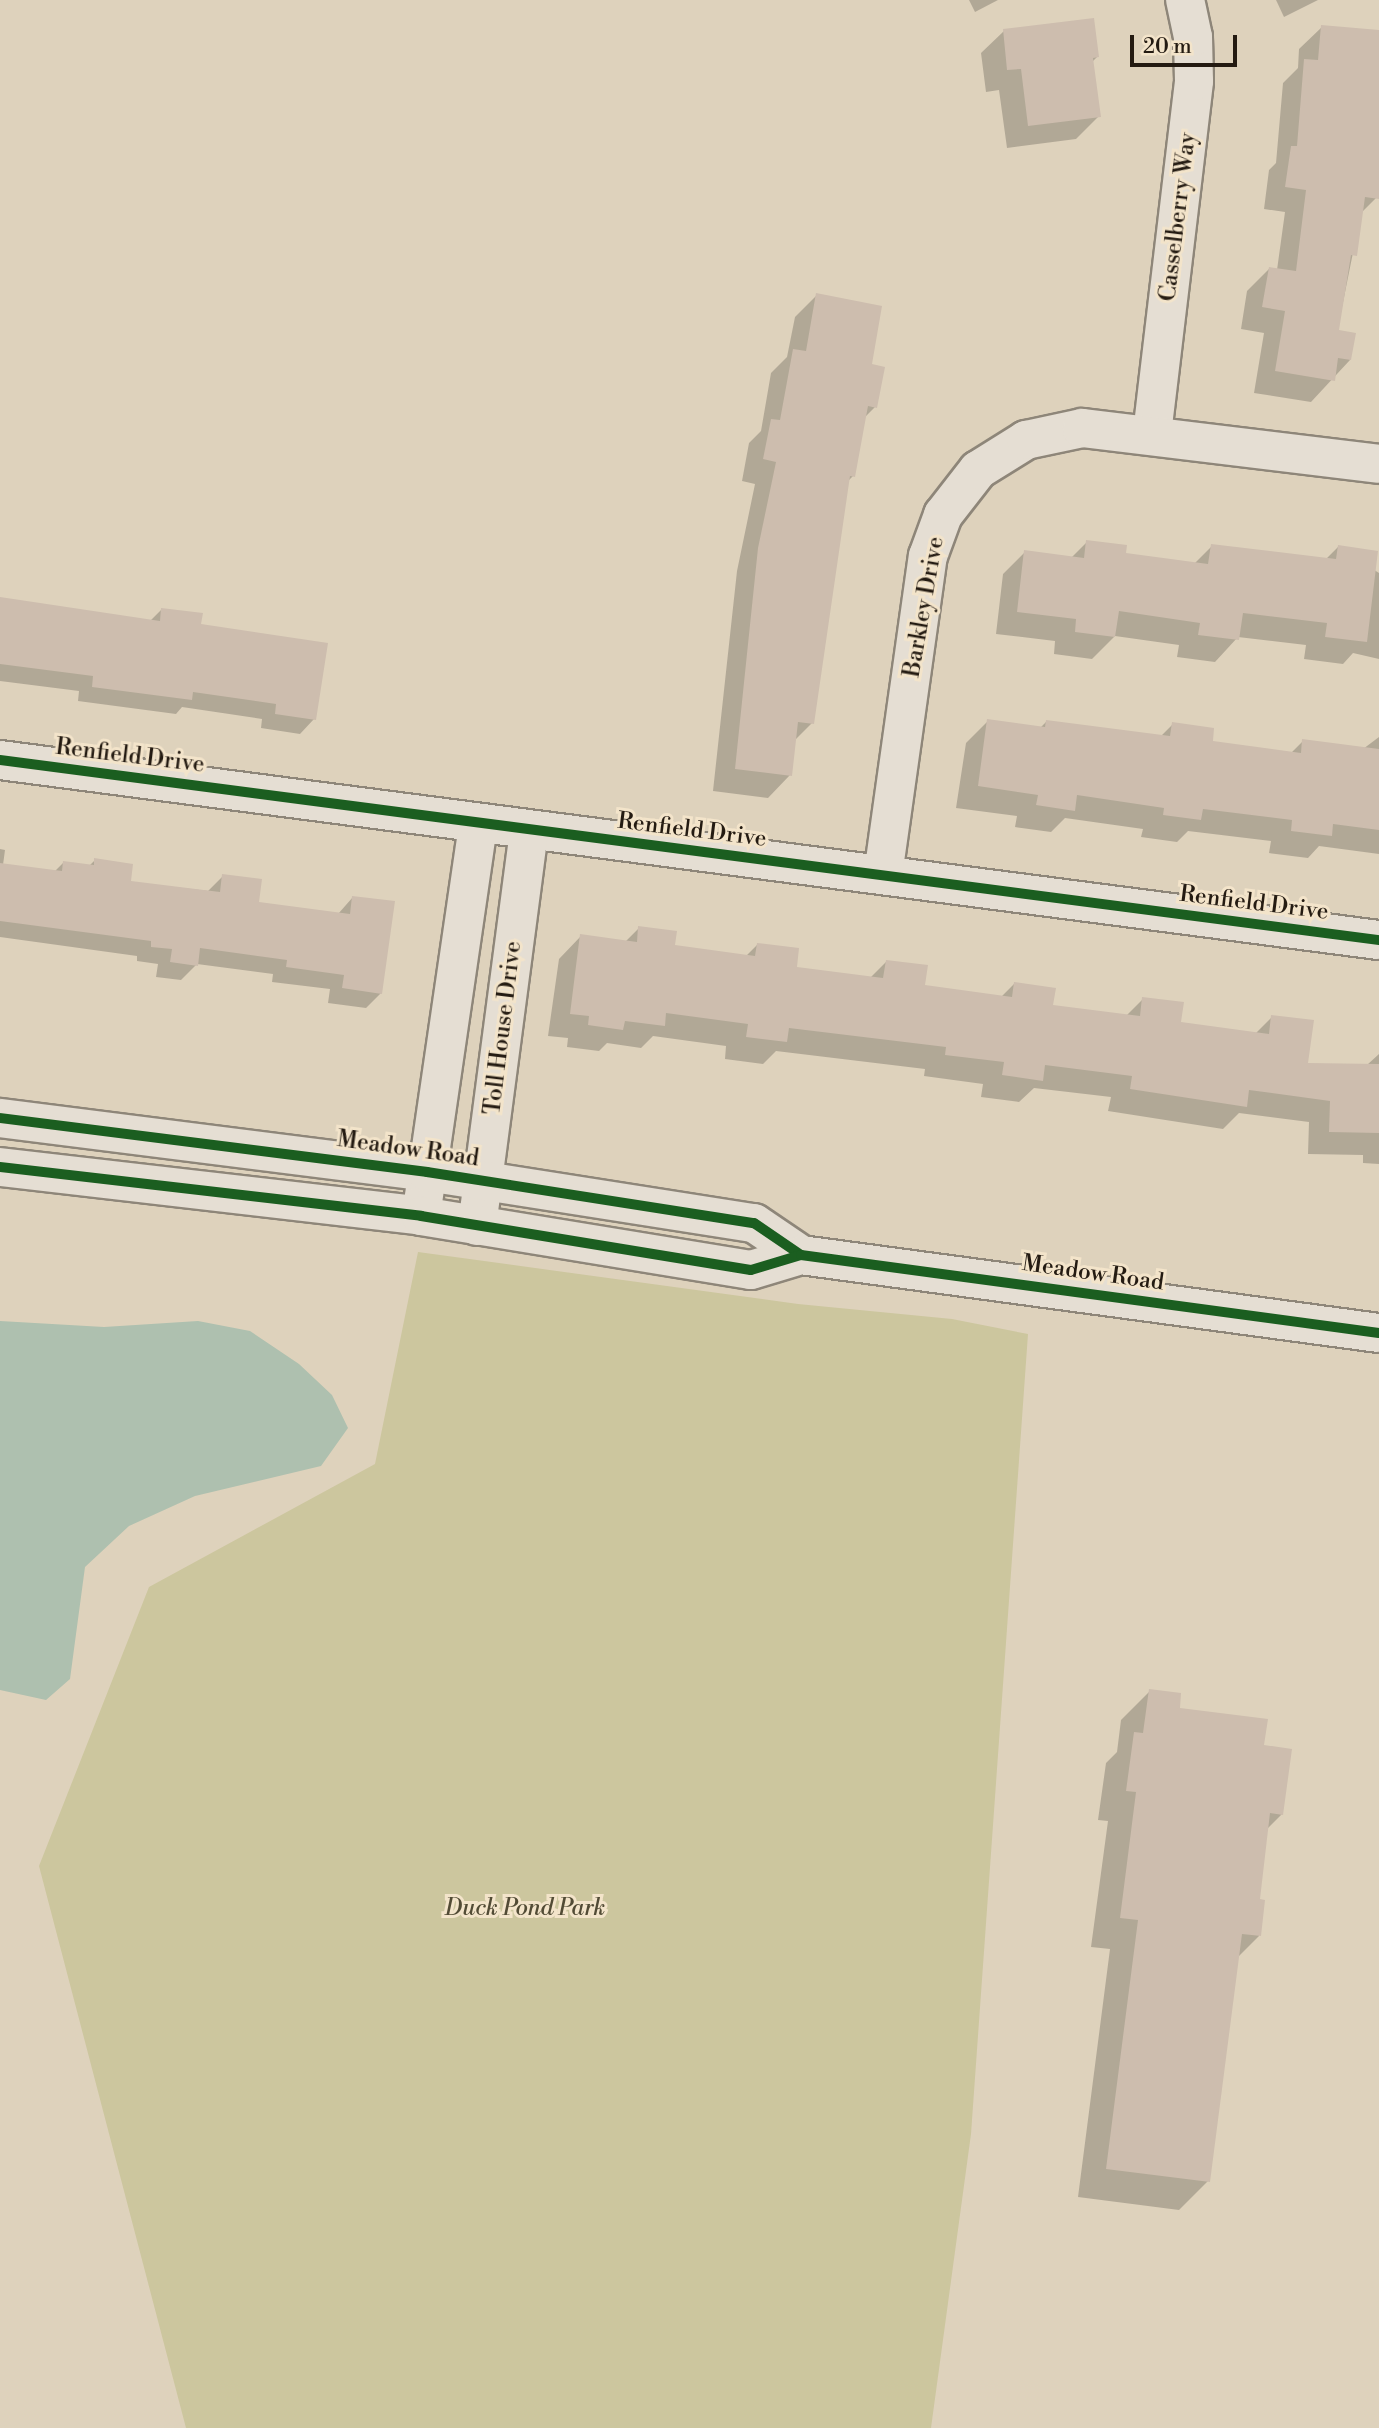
<!DOCTYPE html>
<html>
<head>
<meta charset="utf-8">
<style>
	body { margin:0 }
	#map { position:relative; width:1379px; height:2428px; overflow:hidden; background:#ded2bc; font-family:"Libre Bodoni",serif }
	div>[style] { position:absolute }
	.green>* { inset:0; background:#ccc69e }
	.water>* { inset:0; background:#aec0af }
	.shadow>* { inset:0; background:#0003 }
	.building>* { inset:0; background:#cdbdae }
	.roads { filter:drop-shadow(2px 0 #8e8679) drop-shadow(-2px 0 #8e8679) drop-shadow(0 2px #8e8679) drop-shadow(0 -2px #8e8679) }
	.minor>* { height:38px; margin:-19px; padding:0 19px; transform-origin:19px; border-radius:19px; background:#e5ded3 }
	.tertiary>* { height:38px; margin:-19px; padding:0 19px; transform-origin:19px; border-radius:19px; background:#e5ded3 }
	.cycleway>* { height:10px; margin:-5px; padding:0 5px; transform-origin:5px; border-radius:5px; background:#1b5e20 }
	span { translate:-50% -50%; white-space:nowrap; text-align:center; line-height:1.15; -webkit-text-stroke:6px #f3e4ca; paint-order:stroke }
	.street-label { font-size:23px; color:#241b12 }
	.park-label { font-size:23px; color:#524b35; font-style:italic }
	.scale { position:absolute; left:1130px; top:35px; width:107px; height:32px; box-sizing:border-box; border:4px solid #241b12; border-top:0; padding-left:9px; font-size:21px; line-height:24px; white-space:nowrap; color:#241b12; -webkit-text-stroke:5px #f3e4ca; paint-order:stroke }
</style>
</head>
<body>
<div id="map">
	<div class="green">
		<i style="clip-path:polygon(418px 1252px,798px 1304px,952px 1319px,1028px 1334px,971px 2134px,931px 2428px,186px 2428px,39px 1866px,149px 1587px,375px 1464px)"></i>
	</div>
	<div class="water">
		<i style="clip-path:polygon(0 1321px,104px 1327px,198px 1321px,250px 1331px,299px 1364px,332px 1395px,348px 1428px,321px 1466px,195px 1496px,129px 1526px,85px 1567px,70px 1679px,46px 1700px,0 1690px)"></i>
	</div>
	<div class="shadow">
		<i style="clip-path:polygon(969px 0,998px 0,975px 12px)"></i>
		<i style="clip-path:polygon(1276px 0,1318px 0,1284px 17px)"></i>
		<i style="clip-path:polygon(1322px 27px,1379px 86px,1379px 178px,1376px 198px,1361px 213px,1337px 332px,1350px 360px,1311px 402px,1254px 393px,1264px 333px,1241px 329px,1247px 291px,1269px 269px,1277px 270px,1285px 212px,1264px 209px,1269px 170px,1276px 163px,1283px 83px,1298px 68px,1299px 49px)"></i>
		<i style="clip-path:polygon(1004px 31px,1097px 57px,1092px 62px,1099px 116px,1076px 139px,1007px 148px,999px 90px,986px 92px,981px 53px)"></i>
		<i style="clip-path:polygon(817px 295px,870px 366px,875px 407px,864px 418px,853px 476px,847px 482px,812px 723px,794px 741px,790px 775px,768px 798px,713px 791px,737px 571px,755px 484px,742px 481px,749px 443px,761px 431px,771px 373px,787px 357px,795px 317px)"></i>
		<i style="clip-path:polygon(1087px 542px,1124px 555px,1194px 564px,1212px 546px,1326px 559px,1338px 547px,1379px 573px,1379px 659px,1353px 653px,1343px 664px,1304px 659px,1306px 645px,1238px 637px,1215px 662px,1177px 657px,1179px 645px,1115px 636px,1092px 659px,1054px 654px,1055px 641px,996px 634px,1003px 574px,1025px 552px,1071px 558px)"></i>
		<i style="clip-path:polygon(0 600px,150px 621px,162px 609px,200px 626px,314px 719px,300px 734px,261px 728px,262px 719px,182px 707px,176px 714px,78px 701px,79px 691px,0 681px)"></i>
		<i style="clip-path:polygon(988px 721px,1040px 728px,1046px 722px,1160px 737px,1173px 724px,1211px 743px,1291px 753px,1303px 741px,1363px 749px,1379px 737px,1379px 854px,1319px 846px,1308px 858px,1269px 853px,1271px 841px,1188px 831px,1177px 842px,1141px 837px,1143px 829px,1065px 818px,1051px 832px,1015px 827px,1017px 816px,956px 808px,966px 743px)"></i>
		<i style="clip-path:polygon(0 849px,5px 850px,3px 865px,54px 872px,64px 862px,89px 866px,95px 860px,129px 882px,208px 891px,223px 876px,257px 904px,338px 914px,353px 897px,381px 993px,366px 1008px,328px 1003px,330px 989px,272px 982px,273px 974px,197px 964px,181px 980px,156px 977px,158px 964px,137px 961px,137px 956px,0 937px)"></i>
		<i style="clip-path:polygon(639px 928px,673px 947px,746px 956px,757px 945px,795px 969px,870px 978px,886px 962px,923px 986px,1001px 997px,1014px 984px,1051px 1007px,1126px 1016px,1143px 999px,1179px 1024px,1255px 1034px,1272px 1017px,1306px 1064px,1367px 1065px,1379px 1054px,1379px 1164px,1363px 1163px,1363px 1155px,1308px 1154px,1309px 1122px,1239px 1113px,1223px 1129px,1108px 1111px,1111px 1097px,1034px 1088px,1019px 1102px,981px 1097px,983px 1084px,924px 1076px,925px 1069px,776px 1051px,763px 1064px,725px 1059px,726px 1046px,653px 1036px,641px 1048px,607px 1043px,599px 1051px,567px 1047px,568px 1038px,548px 1036px,559px 959px,581px 936px,625px 942px)"></i>
		<i style="clip-path:polygon(1150px 1691px,1178px 1709px,1262px 1747px,1282px 1814px,1267px 1829px,1258px 1901px,1259px 1936px,1237px 1958px,1208px 2181px,1179px 2210px,1078px 2197px,1110px 1949px,1091px 1947px,1108px 1821px,1098px 1820px,1106px 1763px,1117px 1752px,1121px 1720px)"></i>
	</div>
	<div class="building">
		<i style="clip-path:polygon(1094px 18px,1099px 57px,1093px 58px,1101px 117px,1028px 126px,1021px 69px,1007px 70px,1003px 29px)"></i>
		<i style="clip-path:polygon(1321px 25px,1379px 30px,1379px 199px,1365px 197px,1357px 256px,1351px 255px,1339px 330px,1356px 333px,1351px 360px,1338px 358px,1335px 381px,1275px 371px,1285px 311px,1262px 307px,1269px 267px,1296px 271px,1306px 190px,1285px 187px,1291px 146px,1297px 146px,1304px 59px,1318px 60px)"></i>
		<i style="clip-path:polygon(816px 293px,882px 306px,872px 364px,885px 367px,877px 408px,868px 406px,855px 477px,850px 476px,814px 724px,798px 722px,792px 776px,735px 769px,758px 548px,776px 462px,763px 459px,771px 419px,780px 420px,793px 349px,806px 351px)"></i>
		<i style="clip-path:polygon(1086px 540px,1127px 545px,1126px 553px,1208px 564px,1211px 544px,1336px 559px,1338px 545px,1378px 551px,1367px 642px,1325px 637px,1327px 623px,1243px 613px,1239px 640px,1198px 635px,1200px 623px,1119px 611px,1115px 637px,1075px 632px,1076px 619px,1017px 612px,1024px 550px,1084px 558px)"></i>
		<i style="clip-path:polygon(0 597px,160px 621px,161px 608px,203px 613px,201px 624px,328px 643px,316px 720px,275px 714px,276px 704px,193px 692px,192px 700px,92px 687px,93px 676px,0 664px)"></i>
		<i style="clip-path:polygon(987px 719px,1045px 727px,1046px 720px,1170px 736px,1172px 722px,1214px 728px,1213px 741px,1301px 753px,1302px 739px,1379px 749px,1379px 830px,1333px 824px,1332px 836px,1291px 831px,1292px 820px,1203px 809px,1201px 820px,1163px 815px,1164px 808px,1077px 795px,1075px 811px,1036px 805px,1038px 795px,978px 786px)"></i>
		<i style="clip-path:polygon(94px 858px,133px 864px,131px 881px,220px 892px,222px 874px,262px 879px,259px 902px,350px 914px,352px 896px,395px 901px,382px 994px,342px 988px,344px 975px,286px 967px,287px 960px,200px 948px,198px 966px,170px 962px,172px 949px,151px 947px,151px 941px,0 921px,0 863px,62px 871px,63px 861px,94px 865px)"></i>
		<i style="clip-path:polygon(638px 926px,677px 931px,675px 945px,755px 956px,757px 943px,799px 948px,797px 967px,883px 978px,886px 960px,928px 965px,925px 985px,1012px 997px,1014px 982px,1056px 988px,1053px 1005px,1140px 1016px,1142px 997px,1184px 1002px,1181px 1022px,1269px 1034px,1271px 1015px,1314px 1020px,1308px 1063px,1379px 1064px,1379px 1133px,1329px 1132px,1330px 1101px,1249px 1090px,1247px 1107px,1130px 1089px,1132px 1076px,1045px 1065px,1043px 1081px,1002px 1075px,1004px 1062px,945px 1055px,946px 1047px,789px 1028px,787px 1042px,746px 1037px,748px 1024px,666px 1013px,665px 1026px,625px 1021px,623px 1030px,588px 1025px,589px 1016px,570px 1014px,580px 934px,637px 942px)"></i>
		<i style="clip-path:polygon(1149px 1689px,1181px 1693px,1180px 1708px,1268px 1719px,1264px 1745px,1292px 1749px,1283px 1815px,1270px 1813px,1260px 1899px,1265px 1900px,1261px 1936px,1242px 1934px,1210px 2182px,1106px 2169px,1138px 1920px,1120px 1918px,1136px 1792px,1126px 1791px,1134px 1732px,1143px 1733px)"></i>
	</div>
	<div class="roads">
		<div class="minor">
			<i style="left:1152px;top:434px;width:355px;rotate:-83.2deg"></i>
			<i style="left:1194px;top:81px;width:44px;rotate:-91.3deg"></i>
			<i style="left:1193px;top:37px;width:38px;rotate:-102deg"></i>
			<i style="left:0;top:760px;width:1391px;rotate:7.44deg"></i>
			<i style="left:883px;top:875px;width:322px;rotate:-82deg"></i>
			<i style="left:928px;top:556px;width:44px;rotate:-69.9deg"></i>
			<i style="left:943px;top:515px;width:57px;rotate:-52.1deg"></i>
			<i style="left:978px;top:470px;width:57px;rotate:-32deg"></i>
			<i style="left:1026px;top:440px;width:57px;rotate:-12.1deg"></i>
			<i style="left:1082px;top:428px;width:299px;rotate:6.9deg"></i>
			<i style="left:421px;top:1216px;width:397px;rotate:-81.7deg"></i>
			<i style="left:477px;top:1226px;width:399px;rotate:-82.5deg"></i>
		</div>
		<div class="tertiary">
			<i style="left:0;top:1118px;width:430px;rotate:7.2deg"></i>
			<i style="left:427px;top:1172px;width:331px;rotate:8.9deg"></i>
			<i style="left:754px;top:1223px;width:57px;rotate:34.2deg"></i>
			<i style="left:0;top:1167px;width:424px;rotate:6.6deg"></i>
			<i style="left:421px;top:1216px;width:334px;rotate:9.3deg"></i>
			<i style="left:751px;top:1270px;width:52px;rotate:-16.7deg"></i>
			<i style="left:801px;top:1255px;width:583px;rotate:7.69deg"></i>
		</div>
	</div>
	<div class="cycleway">
		<i style="left:0;top:760px;width:1391px;rotate:7.44deg"></i>
		<i style="left:0;top:1118px;width:430px;rotate:7.2deg"></i>
		<i style="left:427px;top:1172px;width:331px;rotate:8.9deg"></i>
		<i style="left:754px;top:1223px;width:57px;rotate:34.2deg"></i>
		<i style="left:0;top:1167px;width:424px;rotate:6.6deg"></i>
		<i style="left:421px;top:1216px;width:334px;rotate:9.3deg"></i>
		<i style="left:751px;top:1270px;width:52px;rotate:-16.7deg"></i>
		<i style="left:801px;top:1255px;width:583px;rotate:7.69deg"></i>
	</div>
	<div class="street-label">
		<span style="left:1178px;top:217px;rotate:-83deg">Casselberry Way</span>
		<span style="left:924px;top:607px;rotate:-80deg">Barkley Drive</span>
		<span style="left:130px;top:756px;rotate:7deg">Renfield Drive</span>
		<span style="left:692px;top:830px;rotate:7deg">Renfield Drive</span>
		<span style="left:1254px;top:903px;rotate:7deg">Renfield Drive</span>
		<span style="left:503px;top:1028px;rotate:-83deg">Toll House Drive</span>
		<span style="left:408px;top:1149px;rotate:8deg">Meadow Road</span>
		<span style="left:1093px;top:1273px;rotate:8deg">Meadow Road</span>
	</div>
	<div class="park-label">
		<span style="left:525px;top:1908px">Duck Pond Park</span>
	</div>
	<div class="scale">20 m</div>
</div>
</body>
</html>
